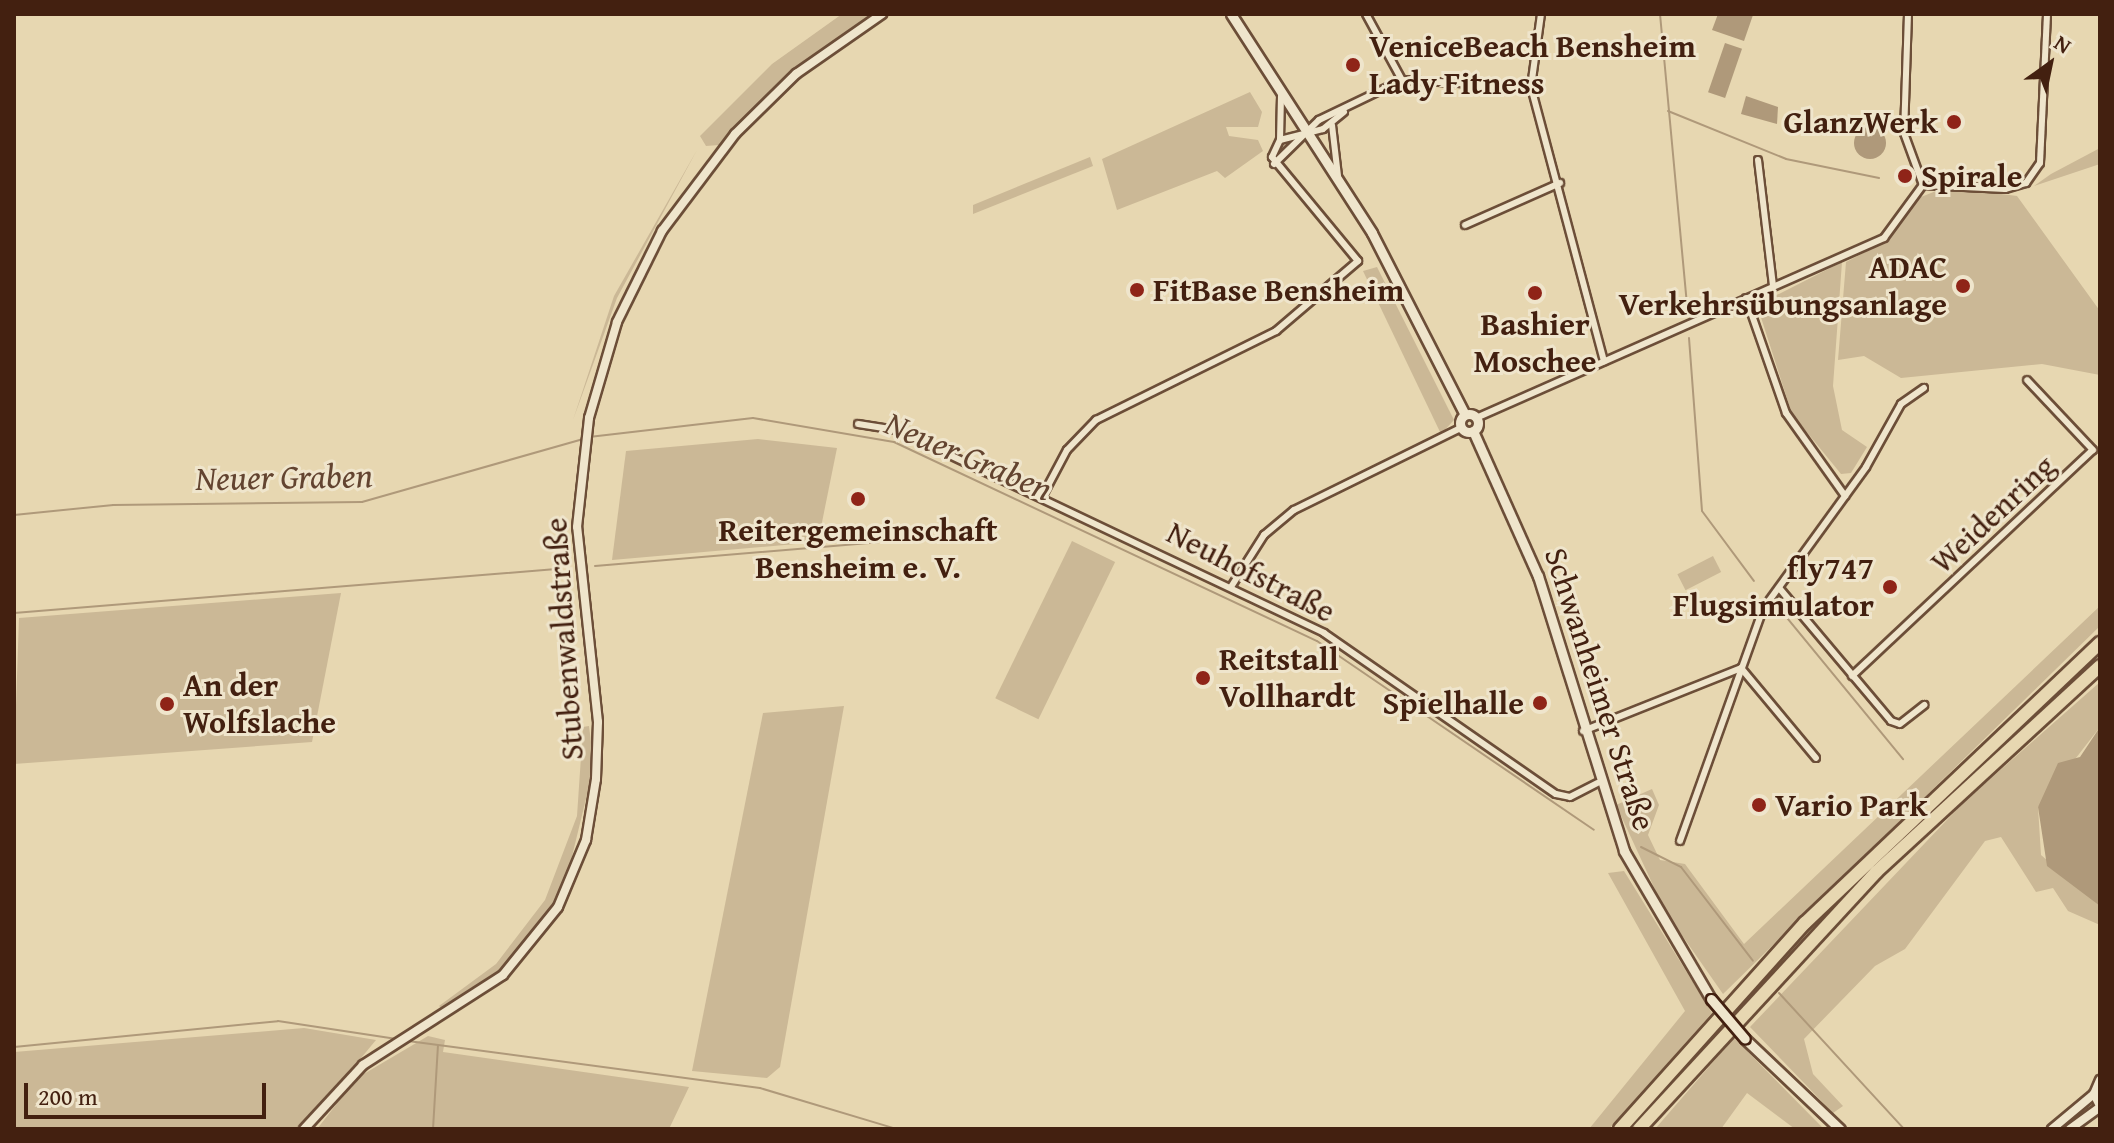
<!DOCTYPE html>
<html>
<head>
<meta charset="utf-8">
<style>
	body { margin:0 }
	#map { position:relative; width:2114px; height:1143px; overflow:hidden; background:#e7d7b1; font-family:"Gentium Book Plus",serif }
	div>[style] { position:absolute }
	.green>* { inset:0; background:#cbb896; transform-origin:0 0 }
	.water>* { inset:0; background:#af997a; transform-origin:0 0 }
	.round { border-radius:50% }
	.stream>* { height:2px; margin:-1px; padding:0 1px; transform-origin:1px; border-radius:1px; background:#af997a }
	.roads { filter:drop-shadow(2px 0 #6c4e38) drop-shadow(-2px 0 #6c4e38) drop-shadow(0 2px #6c4e38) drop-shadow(0 -2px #6c4e38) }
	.minor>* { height:6px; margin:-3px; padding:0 3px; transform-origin:3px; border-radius:3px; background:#efe5cc }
	.tertiary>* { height:8px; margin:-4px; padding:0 4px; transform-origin:4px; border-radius:4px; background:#efe5cc }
	.secondary>* { height:9px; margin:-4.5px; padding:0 4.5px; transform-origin:4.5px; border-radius:4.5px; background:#efe5cc }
	.secondary>.ring { margin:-4.5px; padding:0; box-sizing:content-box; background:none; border:9px solid #efe5cc; border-radius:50% }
	.motorway>* { height:12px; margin:-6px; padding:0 6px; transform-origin:6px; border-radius:6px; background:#e7d7b1 }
	.bridges { filter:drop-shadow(2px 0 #432010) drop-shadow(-2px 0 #432010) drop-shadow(0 2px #432010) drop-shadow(0 -2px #432010) }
	.secondary-bridge>* { height:9px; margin:-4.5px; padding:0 4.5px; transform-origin:4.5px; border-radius:4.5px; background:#efe5cc }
	.dots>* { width:22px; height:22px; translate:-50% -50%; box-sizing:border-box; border:4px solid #efe5cc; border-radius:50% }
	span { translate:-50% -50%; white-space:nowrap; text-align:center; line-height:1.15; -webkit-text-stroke:6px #efe5cc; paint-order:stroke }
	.poi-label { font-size:32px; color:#432010; font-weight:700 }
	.left { translate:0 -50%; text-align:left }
	.right { translate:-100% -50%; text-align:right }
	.street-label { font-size:32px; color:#432010 }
	.water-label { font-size:34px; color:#634430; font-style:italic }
	.frame { position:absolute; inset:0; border:16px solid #432010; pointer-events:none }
	.north { position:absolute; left:2010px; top:24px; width:80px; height:80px; -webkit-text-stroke:6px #efe5cc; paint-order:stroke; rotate:33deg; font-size:22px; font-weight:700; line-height:32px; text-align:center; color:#432010 }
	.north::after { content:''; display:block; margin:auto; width:28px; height:36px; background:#432010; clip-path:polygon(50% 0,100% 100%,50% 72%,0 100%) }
	.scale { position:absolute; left:24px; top:1083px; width:242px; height:36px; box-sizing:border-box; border:4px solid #432010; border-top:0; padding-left:10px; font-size:24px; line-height:28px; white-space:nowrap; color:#432010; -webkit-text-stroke:6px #efe5cc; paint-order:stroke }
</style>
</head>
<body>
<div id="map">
	<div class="green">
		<i style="clip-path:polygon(842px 14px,874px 14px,821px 49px,719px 145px,706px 146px,700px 136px,772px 64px)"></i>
		<i style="clip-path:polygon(1250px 92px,1262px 112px,1258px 127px,1226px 127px,1229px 136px,1258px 140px,1263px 151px,1225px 178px,1217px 171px,1117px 210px,1102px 159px)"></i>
		<i style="clip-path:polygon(2100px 148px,2100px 164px,2034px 186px,2051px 174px)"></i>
		<i style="clip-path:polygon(697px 150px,617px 298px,573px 420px,614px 296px)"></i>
		<i style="clip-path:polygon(1090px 157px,1093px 166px,973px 214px,973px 205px)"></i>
		<i style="clip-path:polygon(1946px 187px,2017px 196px,2100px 311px,2100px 375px,2042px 364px,1901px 378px,1864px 356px,1838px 360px,1846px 262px,1885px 242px,1921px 197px)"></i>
		<i style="clip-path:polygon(1842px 262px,1833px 386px,1842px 430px,1867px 447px,1851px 473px,1841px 474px,1792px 414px,1757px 305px)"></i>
		<i style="clip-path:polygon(1377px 267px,1454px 420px,1441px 434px,1363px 271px)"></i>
		<i style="clip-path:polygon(758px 439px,837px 448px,818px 542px,612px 560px,626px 451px)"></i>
		<i style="left:1072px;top:541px;width:48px;height:175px;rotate:26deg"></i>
		<i style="left:1713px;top:556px;width:18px;height:40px;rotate:63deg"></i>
		<i style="clip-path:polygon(341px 593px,312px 742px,14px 764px,19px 618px)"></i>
		<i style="clip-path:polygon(2100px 606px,2100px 626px,1723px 994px,1665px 911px,1616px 805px,1652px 789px,1659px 805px,1648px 835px,1660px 860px,1685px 864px,1744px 944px)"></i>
		<i style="clip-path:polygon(2100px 682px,2100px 727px,2038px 807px,2041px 855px,2100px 906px,2100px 925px,2068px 911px,2053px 888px,2036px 892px,2001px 837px,1985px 841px,1905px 949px,1875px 966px,1804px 1039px,1813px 1074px,1843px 1106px,1833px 1113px,1750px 1027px,1964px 802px)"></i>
		<i style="clip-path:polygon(844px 706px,780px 1067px,767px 1078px,692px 1071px,763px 713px)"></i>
		<i style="clip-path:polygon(589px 726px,594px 766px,565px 885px,513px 961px,446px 1012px,439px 1006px,496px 964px,545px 900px,577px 816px,583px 727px)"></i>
		<i style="clip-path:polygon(1624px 871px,1712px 1013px,1609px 1129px,1589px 1129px,1685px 1011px,1608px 873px)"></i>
		<i style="clip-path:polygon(304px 1028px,376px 1040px,302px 1129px,14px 1129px,14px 1052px)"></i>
		<i style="clip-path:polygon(428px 1036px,445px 1040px,443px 1052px,689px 1087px,669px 1129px,317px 1129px,357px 1078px)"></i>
		<i style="clip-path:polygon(1734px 1038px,1818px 1123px,1824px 1129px,1795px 1129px,1747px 1093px,1721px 1129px,1655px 1129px)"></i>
	</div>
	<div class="water">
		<i style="clip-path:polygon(1718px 14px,1753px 15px,1744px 41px,1712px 30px)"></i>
		<i style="left:1725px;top:43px;width:18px;height:52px;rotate:19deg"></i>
		<i style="clip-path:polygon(1746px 96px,1778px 107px,1777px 124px,1741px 114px)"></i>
		<i class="round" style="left:1854px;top:127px;width:32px;height:32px"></i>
		<i style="clip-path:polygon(2100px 727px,2100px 906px,2047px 866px,2038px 807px,2058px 763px,2080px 757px)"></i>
	</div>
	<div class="stream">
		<i style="left:1660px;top:14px;width:301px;rotate:84.7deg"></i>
		<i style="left:1668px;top:111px;width:127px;rotate:22.1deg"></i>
		<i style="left:1786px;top:159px;width:95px;rotate:11.5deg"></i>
		<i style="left:1689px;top:338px;width:173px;rotate:85.7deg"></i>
		<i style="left:1702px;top:511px;width:87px;rotate:53.4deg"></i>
		<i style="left:589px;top:437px;width:165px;rotate:-6.6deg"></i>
		<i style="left:753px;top:418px;width:143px;rotate:9.7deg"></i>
		<i style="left:894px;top:442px;width:467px;rotate:25.2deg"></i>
		<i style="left:1317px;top:641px;width:335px;rotate:34.3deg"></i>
		<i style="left:14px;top:515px;width:100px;rotate:-5.8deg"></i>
		<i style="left:113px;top:505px;width:249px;rotate:-0.7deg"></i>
		<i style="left:362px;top:502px;width:230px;rotate:-15.9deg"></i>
		<i style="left:595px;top:566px;width:284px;rotate:-4.8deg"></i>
		<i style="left:1778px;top:607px;width:197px;rotate:50.6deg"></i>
		<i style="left:14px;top:613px;width:544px;rotate:-4.64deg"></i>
		<i style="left:1641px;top:847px;width:45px;rotate:26.6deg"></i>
		<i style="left:1681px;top:867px;width:118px;rotate:52.5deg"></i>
		<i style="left:1779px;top:993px;width:185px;rotate:47.4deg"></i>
		<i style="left:408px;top:1041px;width:355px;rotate:7.6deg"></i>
		<i style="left:760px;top:1088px;width:143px;rotate:16.7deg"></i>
		<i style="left:14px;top:1047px;width:265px;rotate:-5.6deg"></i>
		<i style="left:278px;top:1021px;width:120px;rotate:8.6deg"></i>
		<i style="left:433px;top:1129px;width:83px;rotate:-86.6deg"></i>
	</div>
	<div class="roads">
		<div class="minor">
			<i style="left:1366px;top:14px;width:75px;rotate:61.4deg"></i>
			<i style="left:1908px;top:14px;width:119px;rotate:91.9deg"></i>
			<i style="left:1904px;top:133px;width:55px;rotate:69.9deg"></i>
			<i style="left:1531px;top:87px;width:74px;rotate:-82.2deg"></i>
			<i style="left:1332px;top:125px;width:51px;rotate:83.3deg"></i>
			<i style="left:1280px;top:140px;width:44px;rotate:-88.7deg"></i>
			<i style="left:1758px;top:160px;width:127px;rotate:83.2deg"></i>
			<i style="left:1274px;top:164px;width:63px;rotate:-44.4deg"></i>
			<i style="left:1319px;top:120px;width:92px;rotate:-25.7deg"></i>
			<i style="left:1402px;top:80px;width:129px;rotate:3.1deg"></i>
			<i style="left:1531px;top:87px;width:284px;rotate:75.1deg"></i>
			<i style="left:1465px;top:225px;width:104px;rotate:-23.9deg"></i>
			<i style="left:1746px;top:298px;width:122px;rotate:70.8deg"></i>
			<i style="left:1786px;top:413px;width:102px;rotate:54.6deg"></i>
			<i style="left:1476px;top:418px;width:446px;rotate:-23.8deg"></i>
			<i style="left:1884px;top:238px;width:66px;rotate:-53.7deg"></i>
			<i style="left:1923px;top:185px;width:82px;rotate:2.8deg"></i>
			<i style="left:2005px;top:189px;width:22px;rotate:-16deg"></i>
			<i style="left:2026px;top:183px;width:24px;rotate:-55deg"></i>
			<i style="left:2040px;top:163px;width:149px;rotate:-87.3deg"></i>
			<i style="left:858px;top:424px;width:39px;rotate:9deg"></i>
			<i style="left:897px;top:430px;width:473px;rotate:25.4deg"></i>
			<i style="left:1324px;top:633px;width:282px;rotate:34.8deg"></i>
			<i style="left:1556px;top:794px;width:14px;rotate:12deg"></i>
			<i style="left:1570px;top:797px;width:31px;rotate:-27deg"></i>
			<i style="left:1042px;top:497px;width:53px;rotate:-62deg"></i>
			<i style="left:1067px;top:450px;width:42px;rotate:-46deg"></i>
			<i style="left:1096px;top:420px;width:201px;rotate:-26.3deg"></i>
			<i style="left:1276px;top:331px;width:108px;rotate:-40.5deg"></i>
			<i style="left:1358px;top:261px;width:135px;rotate:-129.6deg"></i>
			<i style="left:1272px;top:157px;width:19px;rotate:-65deg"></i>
			<i style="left:1280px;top:140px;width:44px;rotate:-14.3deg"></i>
			<i style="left:1323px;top:129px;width:27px;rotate:-39deg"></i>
			<i style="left:1231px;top:587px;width:62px;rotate:-57.6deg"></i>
			<i style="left:1264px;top:535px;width:39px;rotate:-40deg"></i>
			<i style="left:1294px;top:510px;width:186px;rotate:-26.2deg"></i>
			<i style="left:1780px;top:589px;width:172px;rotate:49.9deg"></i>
			<i style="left:1891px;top:721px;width:9px;rotate:18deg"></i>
			<i style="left:1900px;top:724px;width:31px;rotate:-38deg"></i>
			<i style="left:1741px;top:668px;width:117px;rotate:50.2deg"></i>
			<i style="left:1852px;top:676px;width:330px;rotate:-43.2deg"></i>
			<i style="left:2093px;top:450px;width:96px;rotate:-133.3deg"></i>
			<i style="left:1583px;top:731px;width:170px;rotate:-21.7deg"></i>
			<i style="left:1680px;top:841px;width:246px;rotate:-70.3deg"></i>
			<i style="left:1763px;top:609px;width:175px;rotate:-54deg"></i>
			<i style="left:1866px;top:467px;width:72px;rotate:-60.9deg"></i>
			<i style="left:1901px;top:404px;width:28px;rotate:-35deg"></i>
		</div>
		<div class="tertiary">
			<i style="left:2100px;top:1080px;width:15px;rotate:113deg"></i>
			<i style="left:2094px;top:1094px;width:13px;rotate:63deg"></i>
			<i style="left:304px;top:1129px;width:87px;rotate:-47.3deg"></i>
			<i style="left:363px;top:1065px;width:166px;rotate:-32.7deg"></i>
			<i style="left:503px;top:975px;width:87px;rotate:-51deg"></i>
			<i style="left:558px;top:907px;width:73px;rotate:-67.3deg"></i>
			<i style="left:586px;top:840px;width:62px;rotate:-80.7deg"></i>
			<i style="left:596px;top:779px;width:57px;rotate:-88deg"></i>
			<i style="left:598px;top:722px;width:196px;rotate:-96.1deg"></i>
			<i style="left:577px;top:527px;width:110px;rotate:-83.7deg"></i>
			<i style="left:589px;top:418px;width:100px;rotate:-73.7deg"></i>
			<i style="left:617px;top:322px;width:102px;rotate:-63.7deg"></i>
			<i style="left:662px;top:231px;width:121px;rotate:-53deg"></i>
			<i style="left:735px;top:134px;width:86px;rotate:-44.5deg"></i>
			<i style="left:796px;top:74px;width:105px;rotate:-34.9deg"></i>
			<i style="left:2052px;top:1129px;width:55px;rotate:-39.8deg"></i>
			<i style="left:2070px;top:1129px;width:37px;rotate:-36deg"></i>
		</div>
		<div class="secondary">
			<i style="left:1231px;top:14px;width:260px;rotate:57.2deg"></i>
			<i style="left:1372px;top:233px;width:204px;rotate:62.9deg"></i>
			<i class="ring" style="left:1460px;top:414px;width:9px;height:9px"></i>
			<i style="left:1473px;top:431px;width:159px;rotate:65.9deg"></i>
			<i style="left:1538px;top:576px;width:288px;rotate:72.6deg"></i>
			<i style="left:1624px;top:851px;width:172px;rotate:59.6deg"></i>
			<i style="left:1745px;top:1039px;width:131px;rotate:43.5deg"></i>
		</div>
		<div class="motorway">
			<i style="left:1620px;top:1129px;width:277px;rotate:-48.1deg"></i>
			<i style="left:1805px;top:923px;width:407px;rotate:-43.5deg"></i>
			<i style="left:1639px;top:1129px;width:350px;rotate:-47.3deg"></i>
			<i style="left:1876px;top:872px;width:304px;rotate:-42.6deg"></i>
		</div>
	</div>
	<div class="bridges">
		<div class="secondary-bridge">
			<i style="left:1711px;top:999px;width:52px;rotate:49.6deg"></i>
		</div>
	</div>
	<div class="dots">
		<i style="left:1353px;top:65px;background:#8f2418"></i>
		<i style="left:1954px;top:122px;background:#8f2418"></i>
		<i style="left:1905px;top:176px;background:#8f2418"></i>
		<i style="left:1963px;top:286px;background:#8f2418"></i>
		<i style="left:1137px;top:290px;background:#8f2418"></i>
		<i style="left:1535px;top:293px;background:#8f2418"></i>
		<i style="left:858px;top:499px;background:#8f2418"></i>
		<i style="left:1890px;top:587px;background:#8f2418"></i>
		<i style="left:1203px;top:678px;background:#8f2418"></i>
		<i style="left:1540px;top:703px;background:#8f2418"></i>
		<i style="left:167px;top:704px;background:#8f2418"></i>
		<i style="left:1759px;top:805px;background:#8f2418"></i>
	</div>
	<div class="poi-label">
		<span class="left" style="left:1369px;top:65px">VeniceBeach Bensheim<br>Lady Fitness</span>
		<span class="right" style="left:1938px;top:122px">GlanzWerk</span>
		<span class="left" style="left:1921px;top:176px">Spirale</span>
		<span class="right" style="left:1947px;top:286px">ADAC<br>Verkehrsübungsanlage</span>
		<span class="left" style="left:1153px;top:290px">FitBase Bensheim</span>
		<span style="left:1535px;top:343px">Bashier<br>Moschee</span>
		<span style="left:858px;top:549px">Reitergemeinschaft<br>Bensheim e. V.</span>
		<span class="right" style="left:1874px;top:587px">fly747<br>Flugsimulator</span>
		<span class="left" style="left:1219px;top:678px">Reitstall<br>Vollhardt</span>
		<span class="left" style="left:183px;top:704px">An der<br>Wolfslache</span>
		<span class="right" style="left:1524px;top:703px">Spielhalle</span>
		<span class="left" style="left:1775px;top:805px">Vario Park</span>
	</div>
	<div class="street-label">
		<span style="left:1993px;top:514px;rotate:-43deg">Weidenring</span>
		<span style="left:1251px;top:572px;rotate:27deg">Neuhofstraße</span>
		<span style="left:564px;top:639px;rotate:-94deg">Stubenwaldstraße</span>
		<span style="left:1600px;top:689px;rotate:72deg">Schwanheimer Straße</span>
	</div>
	<div class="water-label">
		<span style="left:969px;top:455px;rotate:23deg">Neuer Graben</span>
		<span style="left:284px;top:476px;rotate:-1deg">Neuer Graben</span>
	</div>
	<div class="frame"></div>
	<div class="north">N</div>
	<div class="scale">200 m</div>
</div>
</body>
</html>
